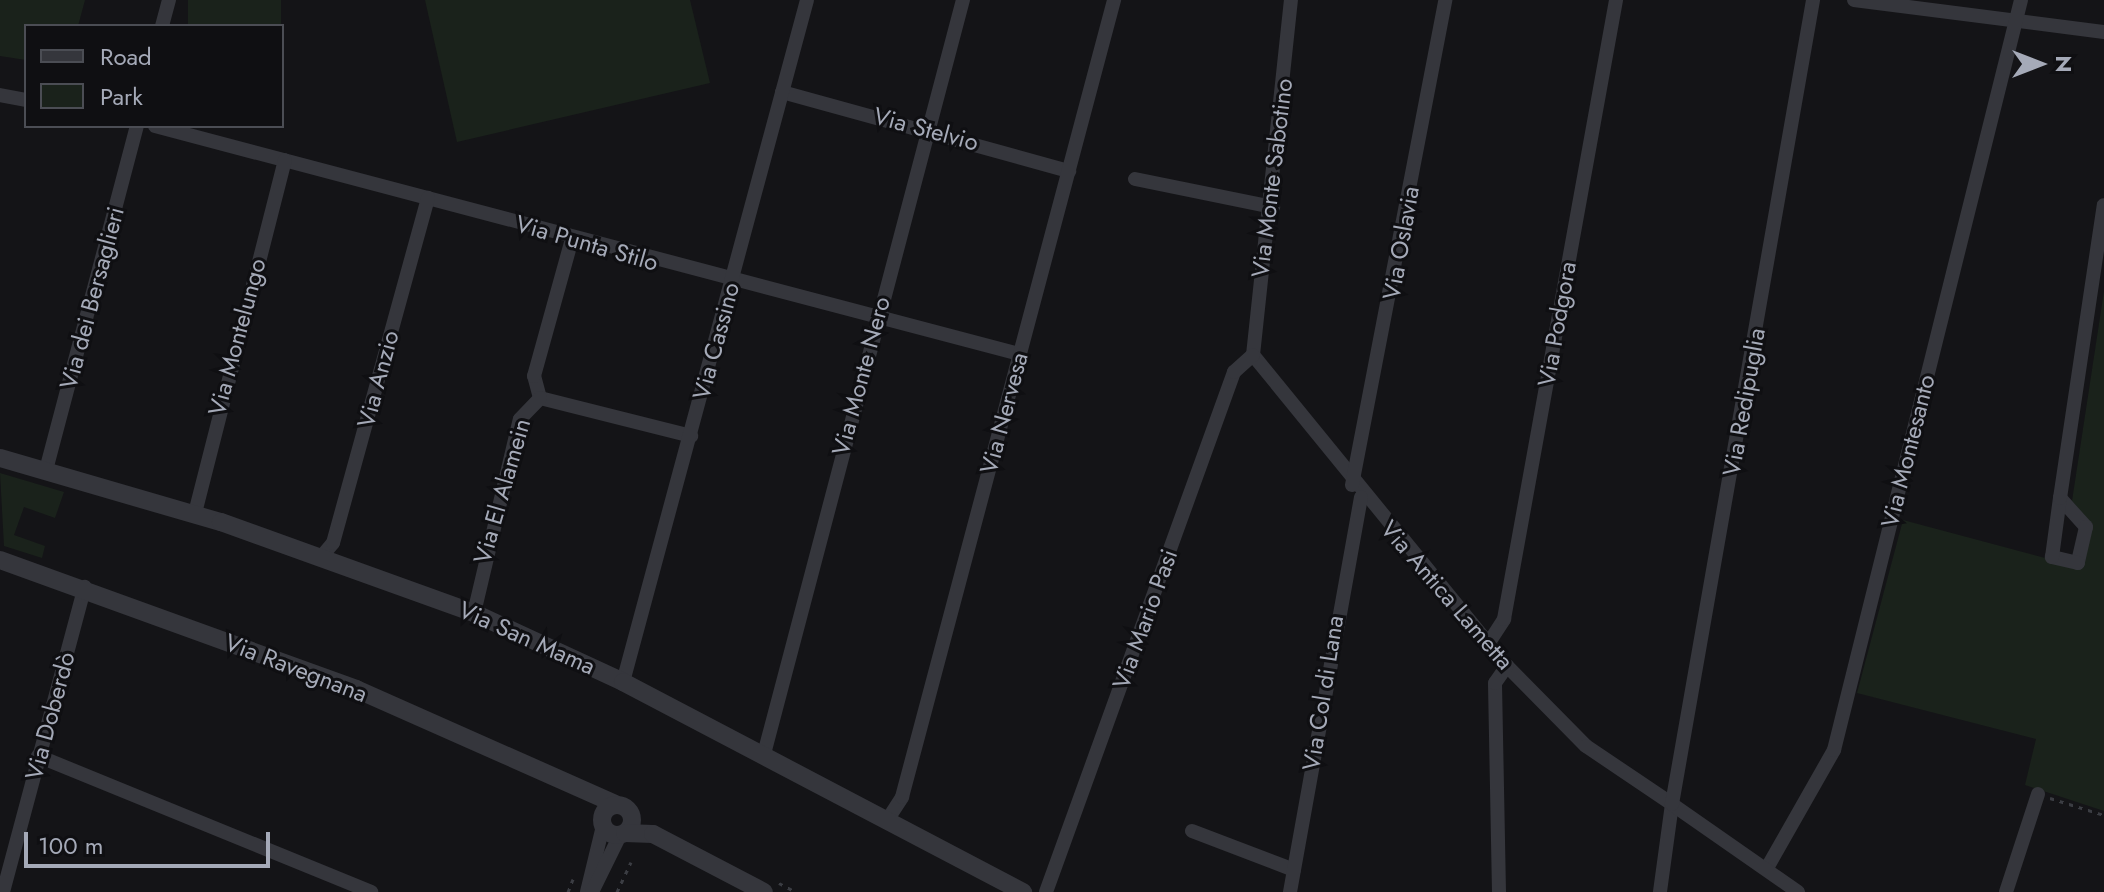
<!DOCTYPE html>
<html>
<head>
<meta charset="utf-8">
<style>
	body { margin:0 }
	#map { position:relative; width:2104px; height:892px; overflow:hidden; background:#141417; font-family:Jost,sans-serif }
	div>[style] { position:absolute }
	.green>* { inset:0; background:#1a221b; transform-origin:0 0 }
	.path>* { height:3px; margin-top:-1.5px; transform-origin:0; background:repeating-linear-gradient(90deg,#3b3d43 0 4px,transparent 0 10px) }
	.minor>* { height:14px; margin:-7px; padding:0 7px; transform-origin:7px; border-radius:7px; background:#35363c }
	.tertiary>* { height:18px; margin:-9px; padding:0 9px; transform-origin:9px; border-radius:9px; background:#35363c }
	.tertiary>.ring { margin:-9px; padding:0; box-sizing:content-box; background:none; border:18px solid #35363c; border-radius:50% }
	span { translate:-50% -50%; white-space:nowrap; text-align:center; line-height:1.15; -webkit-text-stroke:6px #0f0f12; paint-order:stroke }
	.street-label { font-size:24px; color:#a5aab8 }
	.legend { position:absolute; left:24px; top:24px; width:260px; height:104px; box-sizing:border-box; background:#0f0f12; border:2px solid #4b4d54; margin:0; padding:10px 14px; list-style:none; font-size:24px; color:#a5aab8 }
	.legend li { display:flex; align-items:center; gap:16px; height:40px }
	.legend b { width:40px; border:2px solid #4b4d54 }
	.north { position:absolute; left:2000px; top:24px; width:80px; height:80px; -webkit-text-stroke:6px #0f0f12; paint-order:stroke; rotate:90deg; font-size:22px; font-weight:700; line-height:32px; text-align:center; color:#a5aab8 }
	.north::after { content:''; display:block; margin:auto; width:28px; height:36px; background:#a5aab8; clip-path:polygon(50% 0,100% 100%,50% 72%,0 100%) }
	.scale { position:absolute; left:24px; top:832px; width:246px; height:36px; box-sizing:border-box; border:4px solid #a5aab8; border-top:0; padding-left:10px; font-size:24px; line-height:28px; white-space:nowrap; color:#a5aab8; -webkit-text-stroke:6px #0f0f12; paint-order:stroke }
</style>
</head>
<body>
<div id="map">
	<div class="green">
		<i style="clip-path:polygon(0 0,85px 0,78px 26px,26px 26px,26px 60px,0 56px)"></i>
		<i style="left:188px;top:0;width:93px;height:27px"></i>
		<i style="clip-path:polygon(425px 0,690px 0,710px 83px,457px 142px)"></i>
		<i style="clip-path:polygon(2104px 291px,2104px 811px,2025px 785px,2036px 739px,1857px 693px,1903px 520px,2083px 568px,2093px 525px,2072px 501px)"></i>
		<i style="clip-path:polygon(0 473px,64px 492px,55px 518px,24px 507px,14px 535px,45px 546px,42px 558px,4px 546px)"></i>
	</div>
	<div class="path">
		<i style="left:2050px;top:798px;width:57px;rotate:17.5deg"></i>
		<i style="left:779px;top:883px;width:19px;rotate:28deg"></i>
		<i style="left:568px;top:892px;width:14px;rotate:-69deg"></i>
		<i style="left:617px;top:892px;width:33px;rotate:-65deg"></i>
	</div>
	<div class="minor">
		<i style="left:1854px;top:0;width:252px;rotate:7.3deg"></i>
		<i style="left:162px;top:26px;width:27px;rotate:-75deg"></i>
		<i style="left:782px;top:92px;width:298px;rotate:15.4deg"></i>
		<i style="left:0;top:95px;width:26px;rotate:11deg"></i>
		<i style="left:155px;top:126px;width:894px;rotate:14.78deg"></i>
		<i style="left:1135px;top:179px;width:141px;rotate:11.5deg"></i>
		<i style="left:1253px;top:355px;width:402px;rotate:50.8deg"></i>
		<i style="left:1507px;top:666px;width:112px;rotate:45.4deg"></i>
		<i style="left:1586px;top:746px;width:104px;rotate:34deg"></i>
		<i style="left:1672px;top:804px;width:89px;rotate:97.8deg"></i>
		<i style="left:1253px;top:355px;width:357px;rotate:-83.9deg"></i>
		<i style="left:540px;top:398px;width:23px;rotate:-105deg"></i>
		<i style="left:534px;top:376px;width:142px;rotate:-74.5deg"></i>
		<i style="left:540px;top:398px;width:156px;rotate:14.1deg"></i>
		<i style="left:46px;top:470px;width:356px;rotate:-75.2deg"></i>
		<i style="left:1352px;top:485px;width:494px;rotate:-79.1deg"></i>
		<i style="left:2060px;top:498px;width:39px;rotate:48deg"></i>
		<i style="left:2086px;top:527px;width:37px;rotate:103deg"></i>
		<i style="left:2078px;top:563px;width:27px;rotate:-167deg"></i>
		<i style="left:2052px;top:557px;width:60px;rotate:-82.3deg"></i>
		<i style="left:2060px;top:498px;width:296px;rotate:-81.5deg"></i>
		<i style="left:195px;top:513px;width:364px;rotate:-75.7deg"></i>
		<i style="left:322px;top:556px;width:17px;rotate:-50deg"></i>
		<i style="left:333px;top:543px;width:358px;rotate:-74.6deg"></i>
		<i style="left:474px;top:613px;width:199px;rotate:-76.7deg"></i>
		<i style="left:520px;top:419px;width:29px;rotate:-46deg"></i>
		<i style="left:1488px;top:644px;width:30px;rotate:-57deg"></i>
		<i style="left:1504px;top:619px;width:629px;rotate:-79.74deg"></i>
		<i style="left:623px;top:682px;width:706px;rotate:-74.9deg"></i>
		<i style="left:764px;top:754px;width:780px;rotate:-75.22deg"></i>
		<i style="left:38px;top:756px;width:360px;rotate:22.2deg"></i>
		<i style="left:886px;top:822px;width:30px;rotate:-57deg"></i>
		<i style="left:902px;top:797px;width:825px;rotate:-75.1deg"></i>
		<i style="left:1192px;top:831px;width:109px;rotate:20.9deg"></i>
		<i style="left:1767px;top:868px;width:136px;rotate:-60.4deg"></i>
		<i style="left:1834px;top:750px;width:773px;rotate:-76deg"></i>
		<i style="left:3px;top:892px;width:316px;rotate:-75deg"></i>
		<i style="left:587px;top:892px;width:68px;rotate:-76.4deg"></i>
		<i style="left:592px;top:892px;width:64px;rotate:-63.8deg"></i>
		<i style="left:1046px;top:892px;width:553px;rotate:-70.12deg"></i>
		<i style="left:1234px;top:372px;width:25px;rotate:-42deg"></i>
		<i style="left:1290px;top:892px;width:401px;rotate:-79.8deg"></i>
		<i style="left:1499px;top:892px;width:209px;rotate:-91.1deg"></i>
		<i style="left:1495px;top:683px;width:21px;rotate:-55deg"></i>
		<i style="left:1798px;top:892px;width:154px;rotate:-145.1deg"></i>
		<i style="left:1672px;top:804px;width:816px;rotate:-80.05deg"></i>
		<i style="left:2006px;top:892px;width:103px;rotate:-71.9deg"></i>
	</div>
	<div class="tertiary">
		<i style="left:0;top:458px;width:230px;rotate:16.2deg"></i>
		<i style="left:221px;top:522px;width:269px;rotate:19.8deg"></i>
		<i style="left:474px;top:613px;width:164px;rotate:24.8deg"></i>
		<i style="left:623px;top:682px;width:452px;rotate:27.7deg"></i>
		<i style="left:0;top:560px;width:379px;rotate:19.9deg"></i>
		<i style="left:356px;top:689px;width:283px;rotate:23.9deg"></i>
		<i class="ring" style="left:602px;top:805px;width:12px;height:12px"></i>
		<i style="left:625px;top:833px;width:28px;rotate:2deg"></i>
		<i style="left:653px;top:834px;width:125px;rotate:27.6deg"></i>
	</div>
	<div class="street-label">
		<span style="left:926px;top:129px;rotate:15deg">Via Stelvio</span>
		<span style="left:1272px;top:178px;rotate:-83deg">Via Monte Sabotino</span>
		<span style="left:587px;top:243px;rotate:16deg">Via Punta Stilo</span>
		<span style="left:1401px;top:243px;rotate:-80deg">Via Oslavia</span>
		<span style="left:92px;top:298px;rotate:-75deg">Via dei Bersaglieri</span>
		<span style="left:1557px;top:324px;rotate:-80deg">Via Podgora</span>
		<span style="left:237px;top:337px;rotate:-75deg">Via Montelungo</span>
		<span style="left:716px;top:341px;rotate:-75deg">Via Cassino</span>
		<span style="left:861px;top:376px;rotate:-75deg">Via Monte Nero</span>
		<span style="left:378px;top:379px;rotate:-75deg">Via Anzio</span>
		<span style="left:1744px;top:402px;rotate:-80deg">Via Redipuglia</span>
		<span style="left:1004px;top:413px;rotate:-75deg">Via Nervesa</span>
		<span style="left:1908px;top:451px;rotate:-76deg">Via Montesanto</span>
		<span style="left:502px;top:491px;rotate:-74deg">Via El Alamein</span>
		<span style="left:1447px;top:595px;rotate:49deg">Via Antica Lametta</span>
		<span style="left:1145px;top:619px;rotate:-70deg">Via Mario Pasi</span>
		<span style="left:527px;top:638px;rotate:24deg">Via San Mama</span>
		<span style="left:296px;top:668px;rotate:21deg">Via Ravegnana</span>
		<span style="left:1323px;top:693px;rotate:-81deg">Via Col di Lana</span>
		<span style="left:50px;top:716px;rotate:-75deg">Via Doberdò</span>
	</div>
	<ul class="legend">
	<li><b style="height:10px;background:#35363c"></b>Road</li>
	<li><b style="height:22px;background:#1a221b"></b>Park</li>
	</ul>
	<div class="north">N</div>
	<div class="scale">100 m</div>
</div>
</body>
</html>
